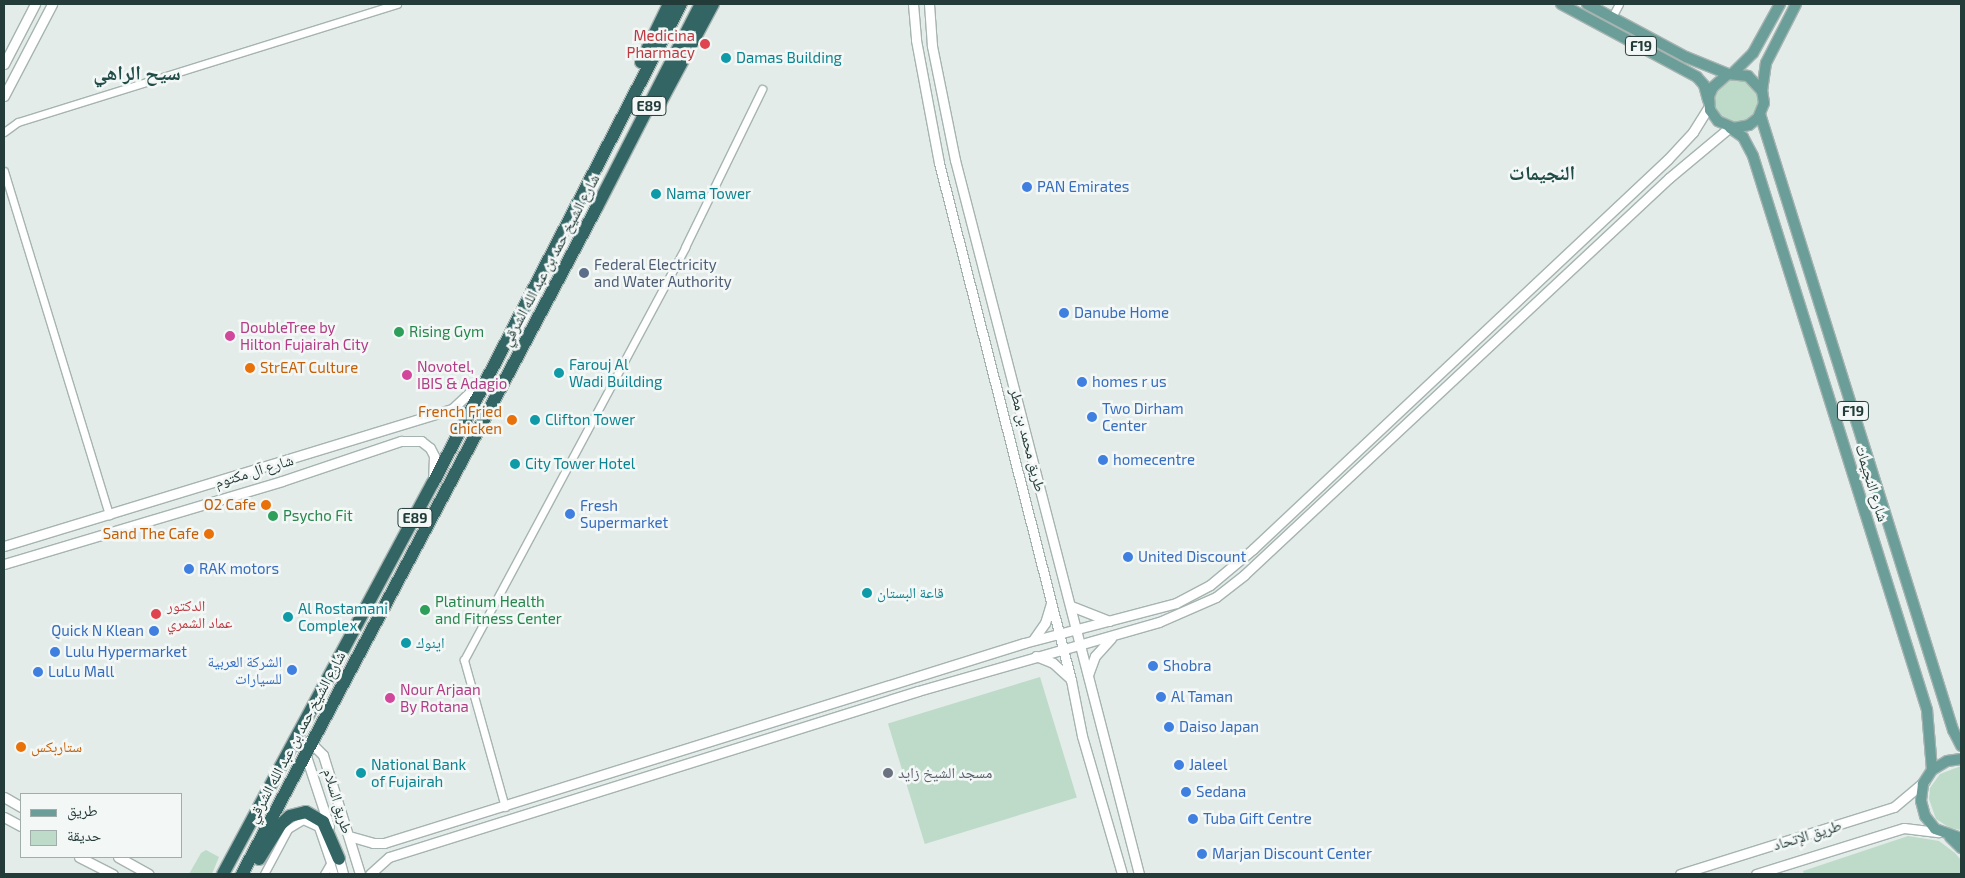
<!DOCTYPE html>
<html>
<head>
<meta charset="utf-8">
<style>
	body { margin:0 }
	#map { position:relative; width:1965px; height:878px; overflow:hidden; background:#e3ece9; font-family:"Exo 2","Noto Naskh Arabic",sans-serif }
	div>[style] { position:absolute }
	.green>* { inset:0; background:#bedbca; transform-origin:0 0 }
	.round { border-radius:50% }
	.roads { filter:drop-shadow(1px 0 #a6b4b1) drop-shadow(-1px 0 #a6b4b1) drop-shadow(0 1px #a6b4b1) drop-shadow(0 -1px #a6b4b1) }
	.street>* { height:7px; margin:-3.5px; padding:0 3.5px; transform-origin:3.5px; border-radius:3.5px; background:#fff }
	.secondary>* { height:9px; margin:-4.5px; padding:0 4.5px; transform-origin:4.5px; border-radius:4.5px; background:#fff }
	.primary>* { height:10px; margin:-5px; padding:0 5px; transform-origin:5px; border-radius:5px; background:#6b9e98 }
	.highway>* { height:12px; margin:-6px; padding:0 6px; transform-origin:6px; border-radius:6px; background:#326563 }
	.dots>* { width:14px; height:14px; translate:-50% -50%; box-sizing:border-box; border:2px solid #f3f8f7; border-radius:50% }
	span { translate:-50% -50%; white-space:nowrap; text-align:center; line-height:1.15; -webkit-text-stroke:5px #f3f8f7; paint-order:stroke }
	.shield-label span { padding:1px 4px; background:#f3f8f7; border:1px solid; border-radius:4px; -webkit-text-stroke-width:0 }
	.shield-label { font-size:14px; color:#243c39; font-weight:700 }
	.health-label { font-size:15px; color:#be3a42 }
	.right { translate:-100% -50%; text-align:right }
	.left { translate:0 -50%; text-align:left }
	.culture-label { font-size:15px; color:#0d838f }
	.shop-label { font-size:15px; color:#366cbe }
	.street-label { font-size:15px; color:#243c39 }
	.service-label { font-size:15px; color:#4e5e75 }
	.hotel-label { font-size:15px; color:#b23c85 }
	.leisure-label { font-size:15px; color:#27864d }
	.food-label { font-size:15px; color:#c56008 }
	.worship-label { font-size:15px; color:#5b616d }
	.district-label { font-size:20px; color:#214c48; font-weight:700 }
	.frame { position:absolute; inset:0; border:5px solid #243c39; pointer-events:none }
	.legend { position:absolute; left:20px; top:793px; width:162px; height:65px; box-sizing:border-box; background:#f3f8f7; border:1px solid #a0adab; margin:0; padding:6px 9px; list-style:none; font-size:15px; color:#243c39 }
	.legend li { display:flex; align-items:center; gap:10px; height:25px }
	.legend b { width:25px; border:1px solid #a0adab }
</style>
</head>
<body>
<div id="map">
	<div class="green">
		<i class="round" style="left:1714px;top:79px;width:44px;height:44px"></i>
		<i style="left:1040px;top:677px;width:126px;height:159px;rotate:73deg"></i>
		<i style="clip-path:polygon(1961px 766px,1961px 830px,1950px 828px,1936px 819px,1929px 799px,1930px 788px,1940px 774px)"></i>
		<i style="clip-path:polygon(1908px 836px,1939px 841px,1955px 853px,1961px 860px,1961px 874px,1804px 874px,1803px 871px)"></i>
		<i style="clip-path:polygon(206px 850px,219px 857px,212px 874px,189px 874px,201px 853px)"></i>
	</div>
	<div class="roads">
		<div class="street">
			<i style="left:1612px;top:17px;width:15px;rotate:-62deg"></i>
			<i style="left:4px;top:132px;width:17px;rotate:-36deg"></i>
			<i style="left:18px;top:122px;width:397px;rotate:-17.3deg"></i>
			<i style="left:4px;top:171px;width:360px;rotate:73deg"></i>
			<i style="left:505px;top:807px;width:153px;rotate:-105.6deg"></i>
			<i style="left:464px;top:660px;width:468px;rotate:-61.8deg"></i>
			<i style="left:685px;top:247px;width:176px;rotate:-64deg"></i>
			<i style="left:264px;top:874px;width:51px;rotate:-61.9deg"></i>
			<i style="left:288px;top:829px;width:17px;rotate:-31deg"></i>
			<i style="left:303px;top:820px;width:17px;rotate:25deg"></i>
			<i style="left:318px;top:827px;width:50px;rotate:71.2deg"></i>
			<i style="left:324px;top:874px;width:14px;rotate:-60deg"></i>
		</div>
		<div class="secondary">
			<i style="left:913px;top:4px;width:36px;rotate:85deg"></i>
			<i style="left:916px;top:40px;width:125px;rotate:79.4deg"></i>
			<i style="left:939px;top:163px;width:534px;rotate:75.68deg"></i>
			<i style="left:1071px;top:680px;width:57px;rotate:78.9deg"></i>
			<i style="left:1082px;top:736px;width:144px;rotate:73.8deg"></i>
			<i style="left:929px;top:4px;width:42px;rotate:85.9deg"></i>
			<i style="left:932px;top:46px;width:116px;rotate:78.6deg"></i>
			<i style="left:955px;top:160px;width:737px;rotate:75.55deg"></i>
			<i style="left:4px;top:64px;width:68px;rotate:-62.7deg"></i>
			<i style="left:4px;top:96px;width:104px;rotate:-62.4deg"></i>
			<i style="left:4px;top:546px;width:468px;rotate:-17deg"></i>
			<i style="left:452px;top:409px;width:41px;rotate:-43deg"></i>
			<i style="left:4px;top:564px;width:290px;rotate:-16.6deg"></i>
			<i style="left:282px;top:481px;width:126px;rotate:-18.6deg"></i>
			<i style="left:401px;top:441px;width:20px"></i>
			<i style="left:421px;top:441px;width:11px;rotate:38deg"></i>
			<i style="left:430px;top:448px;width:9px;rotate:63deg"></i>
			<i style="left:434px;top:456px;width:23px;rotate:92deg"></i>
			<i style="left:1071px;top:606px;width:41px;rotate:21.5deg"></i>
			<i style="left:1033px;top:640px;width:21px;rotate:-55deg"></i>
			<i style="left:1045px;top:623px;width:21px;rotate:-73deg"></i>
			<i style="left:1036px;top:656px;width:18px;rotate:22deg"></i>
			<i style="left:1053px;top:663px;width:24px;rotate:42deg"></i>
			<i style="left:1088px;top:675px;width:20px;rotate:-70deg"></i>
			<i style="left:1095px;top:656px;width:24px;rotate:-48deg"></i>
			<i style="left:291px;top:747px;width:19px;rotate:-18deg"></i>
			<i style="left:309px;top:741px;width:20px;rotate:45deg"></i>
			<i style="left:323px;top:755px;width:125px;rotate:72.7deg"></i>
			<i style="left:305px;top:753px;width:77px;rotate:71.8deg"></i>
			<i style="left:4px;top:797px;width:20px;rotate:30deg"></i>
			<i style="left:4px;top:817px;width:19px;rotate:28deg"></i>
			<i style="left:349px;top:836px;width:25px;rotate:16deg"></i>
			<i style="left:373px;top:843px;width:11px"></i>
			<i style="left:384px;top:843px;width:671px;rotate:-17.35deg"></i>
			<i style="left:1024px;top:643px;width:157px;rotate:-14.7deg"></i>
			<i style="left:1176px;top:603px;width:38px;rotate:-28deg"></i>
			<i style="left:1210px;top:585px;width:56px;rotate:-39.9deg"></i>
			<i style="left:1253px;top:549px;width:569px;rotate:-43.22deg"></i>
			<i style="left:1668px;top:159px;width:37px;rotate:-47deg"></i>
			<i style="left:1693px;top:132px;width:31px;rotate:-58deg"></i>
			<i style="left:338px;top:855px;width:20px;rotate:75deg"></i>
			<i style="left:79px;top:857px;width:38px;rotate:27deg"></i>
			<i style="left:118px;top:857px;width:35px;rotate:29deg"></i>
			<i style="left:370px;top:874px;width:25px;rotate:-42deg"></i>
			<i style="left:389px;top:857px;width:554px;rotate:-17.42deg"></i>
			<i style="left:918px;top:691px;width:251px;rotate:-16deg"></i>
			<i style="left:1159px;top:622px;width:62px;rotate:-23.7deg"></i>
			<i style="left:1216px;top:597px;width:36px;rotate:-38deg"></i>
			<i style="left:1244px;top:575px;width:582px;rotate:-43.05deg"></i>
			<i style="left:1669px;top:178px;width:78px;rotate:-39.8deg"></i>
			<i style="left:1680px;top:874px;width:224px;rotate:-17.4deg"></i>
			<i style="left:1894px;top:807px;width:40px;rotate:-40deg"></i>
			<i style="left:1756px;top:874px;width:155px;rotate:-17.3deg"></i>
			<i style="left:1904px;top:828px;width:35px;rotate:7deg"></i>
		</div>
		<div class="primary">
			<i style="left:1561px;top:4px;width:154px;rotate:28.2deg"></i>
			<i style="left:1697px;top:77px;width:11px;rotate:49deg"></i>
			<i style="left:1704px;top:85px;width:16px;rotate:75deg"></i>
			<i style="left:1587px;top:4px;width:112px;rotate:28.2deg"></i>
			<i style="left:1686px;top:57px;width:45px;rotate:22deg"></i>
			<i style="left:1733px;top:73px;width:28px;rotate:-45deg"></i>
			<i style="left:1753px;top:53px;width:56px;rotate:-61.1deg"></i>
			<i style="left:1762px;top:91px;width:21px;rotate:-133deg"></i>
			<i style="left:1748px;top:76px;width:20px;rotate:-174deg"></i>
			<i style="left:1728px;top:74px;width:20px;rotate:139deg"></i>
			<i style="left:1713px;top:87px;width:10px;rotate:114deg"></i>
			<i style="left:1709px;top:96px;width:14px;rotate:86deg"></i>
			<i style="left:1710px;top:110px;width:14px;rotate:54deg"></i>
			<i style="left:1718px;top:121px;width:17px;rotate:24deg"></i>
			<i style="left:1734px;top:128px;width:15px;rotate:-11deg"></i>
			<i style="left:1749px;top:125px;width:11px;rotate:-38deg"></i>
			<i style="left:1758px;top:118px;width:16px;rotate:-68deg"></i>
			<i style="left:1764px;top:103px;width:12px;rotate:-99deg"></i>
			<i style="left:1762px;top:91px;width:28px;rotate:-82deg"></i>
			<i style="left:1766px;top:63px;width:66px;rotate:-63deg"></i>
			<i style="left:1760px;top:114px;width:646px;rotate:72.6deg"></i>
			<i style="left:1953px;top:730px;width:18px;rotate:63deg"></i>
			<i style="left:1730px;top:128px;width:16px;rotate:35deg"></i>
			<i style="left:1743px;top:137px;width:21px;rotate:62deg"></i>
			<i style="left:1753px;top:156px;width:581px;rotate:72.56deg"></i>
			<i style="left:1927px;top:710px;width:60px;rotate:85.2deg"></i>
			<i style="left:1961px;top:759px;width:14px;rotate:172deg"></i>
			<i style="left:1947px;top:761px;width:17px;rotate:149deg"></i>
			<i style="left:1932px;top:770px;width:17px;rotate:123deg"></i>
			<i style="left:1923px;top:784px;width:17px;rotate:97deg"></i>
			<i style="left:1921px;top:801px;width:16px;rotate:75deg"></i>
			<i style="left:1925px;top:816px;width:16px;rotate:52deg"></i>
			<i style="left:1935px;top:829px;width:28px;rotate:19deg"></i>
			<i style="left:1950px;top:837px;width:16px;rotate:45deg"></i>
		</div>
		<div class="highway">
			<i style="left:641px;top:62px;width:64px;rotate:-64.2deg"></i>
			<i style="left:659px;top:105px;width:115px;rotate:-61.9deg"></i>
			<i style="left:259px;top:859px;width:40px;rotate:-58deg"></i>
			<i style="left:280px;top:825px;width:13px;rotate:-42deg"></i>
			<i style="left:290px;top:816px;width:16px;rotate:-14deg"></i>
			<i style="left:306px;top:812px;width:20px;rotate:30deg"></i>
			<i style="left:323px;top:822px;width:40px;rotate:66.6deg"></i>
			<i style="left:223px;top:874px;width:444px;rotate:-61.8deg"></i>
			<i style="left:433px;top:483px;width:539px;rotate:-62.63deg"></i>
			<i style="left:242px;top:874px;width:756px;rotate:-61.98deg"></i>
			<i style="left:597px;top:207px;width:228px;rotate:-62.9deg"></i>
		</div>
	</div>
	<div class="dots">
		<i style="left:705px;top:44px;background:#e0444e"></i>
		<i style="left:726px;top:58px;background:#0f9aa8"></i>
		<i style="left:1027px;top:187px;background:#3f7fe0"></i>
		<i style="left:656px;top:194px;background:#0f9aa8"></i>
		<i style="left:584px;top:273px;background:#5c6f8a"></i>
		<i style="left:1064px;top:313px;background:#3f7fe0"></i>
		<i style="left:399px;top:332px;background:#2e9e5b"></i>
		<i style="left:230px;top:336px;background:#d1479c"></i>
		<i style="left:250px;top:368px;background:#e8710a"></i>
		<i style="left:559px;top:373px;background:#0f9aa8"></i>
		<i style="left:407px;top:375px;background:#d1479c"></i>
		<i style="left:1082px;top:382px;background:#3f7fe0"></i>
		<i style="left:1092px;top:417px;background:#3f7fe0"></i>
		<i style="left:512px;top:420px;background:#e8710a"></i>
		<i style="left:535px;top:420px;background:#0f9aa8"></i>
		<i style="left:1103px;top:460px;background:#3f7fe0"></i>
		<i style="left:515px;top:464px;background:#0f9aa8"></i>
		<i style="left:266px;top:505px;background:#e8710a"></i>
		<i style="left:570px;top:514px;background:#3f7fe0"></i>
		<i style="left:273px;top:516px;background:#2e9e5b"></i>
		<i style="left:209px;top:534px;background:#e8710a"></i>
		<i style="left:1128px;top:557px;background:#3f7fe0"></i>
		<i style="left:189px;top:569px;background:#3f7fe0"></i>
		<i style="left:867px;top:593px;background:#0f9aa8"></i>
		<i style="left:425px;top:610px;background:#2e9e5b"></i>
		<i style="left:156px;top:614px;background:#e0444e"></i>
		<i style="left:288px;top:617px;background:#0f9aa8"></i>
		<i style="left:154px;top:631px;background:#3f7fe0"></i>
		<i style="left:406px;top:643px;background:#0f9aa8"></i>
		<i style="left:55px;top:652px;background:#3f7fe0"></i>
		<i style="left:1153px;top:666px;background:#3f7fe0"></i>
		<i style="left:292px;top:670px;background:#3f7fe0"></i>
		<i style="left:38px;top:672px;background:#3f7fe0"></i>
		<i style="left:1161px;top:697px;background:#3f7fe0"></i>
		<i style="left:390px;top:698px;background:#d1479c"></i>
		<i style="left:1169px;top:727px;background:#3f7fe0"></i>
		<i style="left:21px;top:747px;background:#e8710a"></i>
		<i style="left:1179px;top:765px;background:#3f7fe0"></i>
		<i style="left:361px;top:773px;background:#0f9aa8"></i>
		<i style="left:888px;top:773px;background:#6b7280"></i>
		<i style="left:1186px;top:792px;background:#3f7fe0"></i>
		<i style="left:1193px;top:819px;background:#3f7fe0"></i>
		<i style="left:1202px;top:854px;background:#3f7fe0"></i>
	</div>
	<div class="shield-label">
		<span style="left:1641px;top:46px">F19</span>
		<span style="left:649px;top:106px">E89</span>
		<span style="left:1853px;top:411px">F19</span>
		<span style="left:415px;top:518px">E89</span>
	</div>
	<div class="health-label">
		<span class="right" style="left:695px;top:44px">Medicina<br>Pharmacy</span>
		<span class="left" style="left:167px;top:614px">الدكتور<br>عماد الشمري</span>
	</div>
	<div class="culture-label">
		<span class="left" style="left:736px;top:58px">Damas Building</span>
		<span class="left" style="left:666px;top:194px">Nama Tower</span>
		<span class="left" style="left:569px;top:373px">Farouj Al<br>Wadi Building</span>
		<span class="left" style="left:545px;top:420px">Clifton Tower</span>
		<span class="left" style="left:525px;top:464px">City Tower Hotel</span>
		<span class="left" style="left:877px;top:593px">قاعة البستان</span>
		<span class="left" style="left:298px;top:617px">Al Rostamani<br>Complex</span>
		<span class="left" style="left:416px;top:643px">اينوك</span>
		<span class="left" style="left:371px;top:773px">National Bank<br>of Fujairah</span>
	</div>
	<div class="shop-label">
		<span class="left" style="left:1037px;top:187px">PAN Emirates</span>
		<span class="left" style="left:1074px;top:313px">Danube Home</span>
		<span class="left" style="left:1092px;top:382px">homes r us</span>
		<span class="left" style="left:1102px;top:417px">Two Dirham<br>Center</span>
		<span class="left" style="left:1113px;top:460px">homecentre</span>
		<span class="left" style="left:580px;top:514px">Fresh<br>Supermarket</span>
		<span class="left" style="left:1138px;top:557px">United Discount</span>
		<span class="left" style="left:199px;top:569px">RAK motors</span>
		<span class="right" style="left:144px;top:631px">Quick N Klean</span>
		<span class="left" style="left:65px;top:652px">Lulu Hypermarket</span>
		<span class="right" style="left:282px;top:670px">الشركة العربية<br>للسيارات</span>
		<span class="left" style="left:1163px;top:666px">Shobra</span>
		<span class="left" style="left:48px;top:672px">LuLu Mall</span>
		<span class="left" style="left:1171px;top:697px">Al Taman</span>
		<span class="left" style="left:1179px;top:727px">Daiso Japan</span>
		<span class="left" style="left:1189px;top:765px">Jaleel</span>
		<span class="left" style="left:1196px;top:792px">Sedana</span>
		<span class="left" style="left:1203px;top:819px">Tuba Gift Centre</span>
		<span class="left" style="left:1212px;top:854px">Marjan Discount Center</span>
	</div>
	<div class="street-label">
		<span style="left:550px;top:260px;rotate:-62deg">شارع الشيخ حمد بن عبد الله الشرقي</span>
		<span style="left:1028px;top:440px;rotate:76deg">طريق محمد بن مطر</span>
		<span style="left:254px;top:471px;rotate:-17deg">شارع آل مكتوم</span>
		<span style="left:1872px;top:483px;rotate:73deg">شارع النجيمات</span>
		<span style="left:296px;top:737px;rotate:-62deg">شارع الشيخ حمد بن عبد الله الشرقي</span>
		<span style="left:338px;top:801px;rotate:73deg">طريق السلام</span>
		<span style="left:1807px;top:835px;rotate:-17deg">طريق اﻹتحاد</span>
	</div>
	<div class="service-label">
		<span class="left" style="left:594px;top:273px">Federal Electricity<br>and Water Authority</span>
	</div>
	<div class="hotel-label">
		<span class="left" style="left:240px;top:336px">DoubleTree by<br>Hilton Fujairah City</span>
		<span class="left" style="left:417px;top:375px">Novotel,<br>IBIS &amp; Adagio</span>
		<span class="left" style="left:400px;top:698px">Nour Arjaan<br>By Rotana</span>
	</div>
	<div class="leisure-label">
		<span class="left" style="left:409px;top:332px">Rising Gym</span>
		<span class="left" style="left:283px;top:516px">Psycho Fit</span>
		<span class="left" style="left:435px;top:610px">Platinum Health<br>and Fitness Center</span>
	</div>
	<div class="food-label">
		<span class="left" style="left:260px;top:368px">StrEAT Culture</span>
		<span class="right" style="left:502px;top:420px">French Fried<br>Chicken</span>
		<span class="right" style="left:256px;top:505px">O2 Cafe</span>
		<span class="right" style="left:199px;top:534px">Sand The Cafe</span>
		<span class="left" style="left:31px;top:747px">ستاربكس</span>
	</div>
	<div class="worship-label">
		<span class="left" style="left:898px;top:773px">مسجد الشيخ زايد</span>
	</div>
	<div class="district-label">
		<span style="left:137px;top:72px">سيح الراهي</span>
		<span style="left:1542px;top:172px">النجيمات</span>
	</div>
	<div class="frame"></div>
	<ul class="legend">
	<li><b style="height:6px;background:#6b9e98"></b>طريق</li>
	<li><b style="height:14px;background:#bedbca"></b>حديقة</li>
	</ul>
</div>
</body>
</html>
